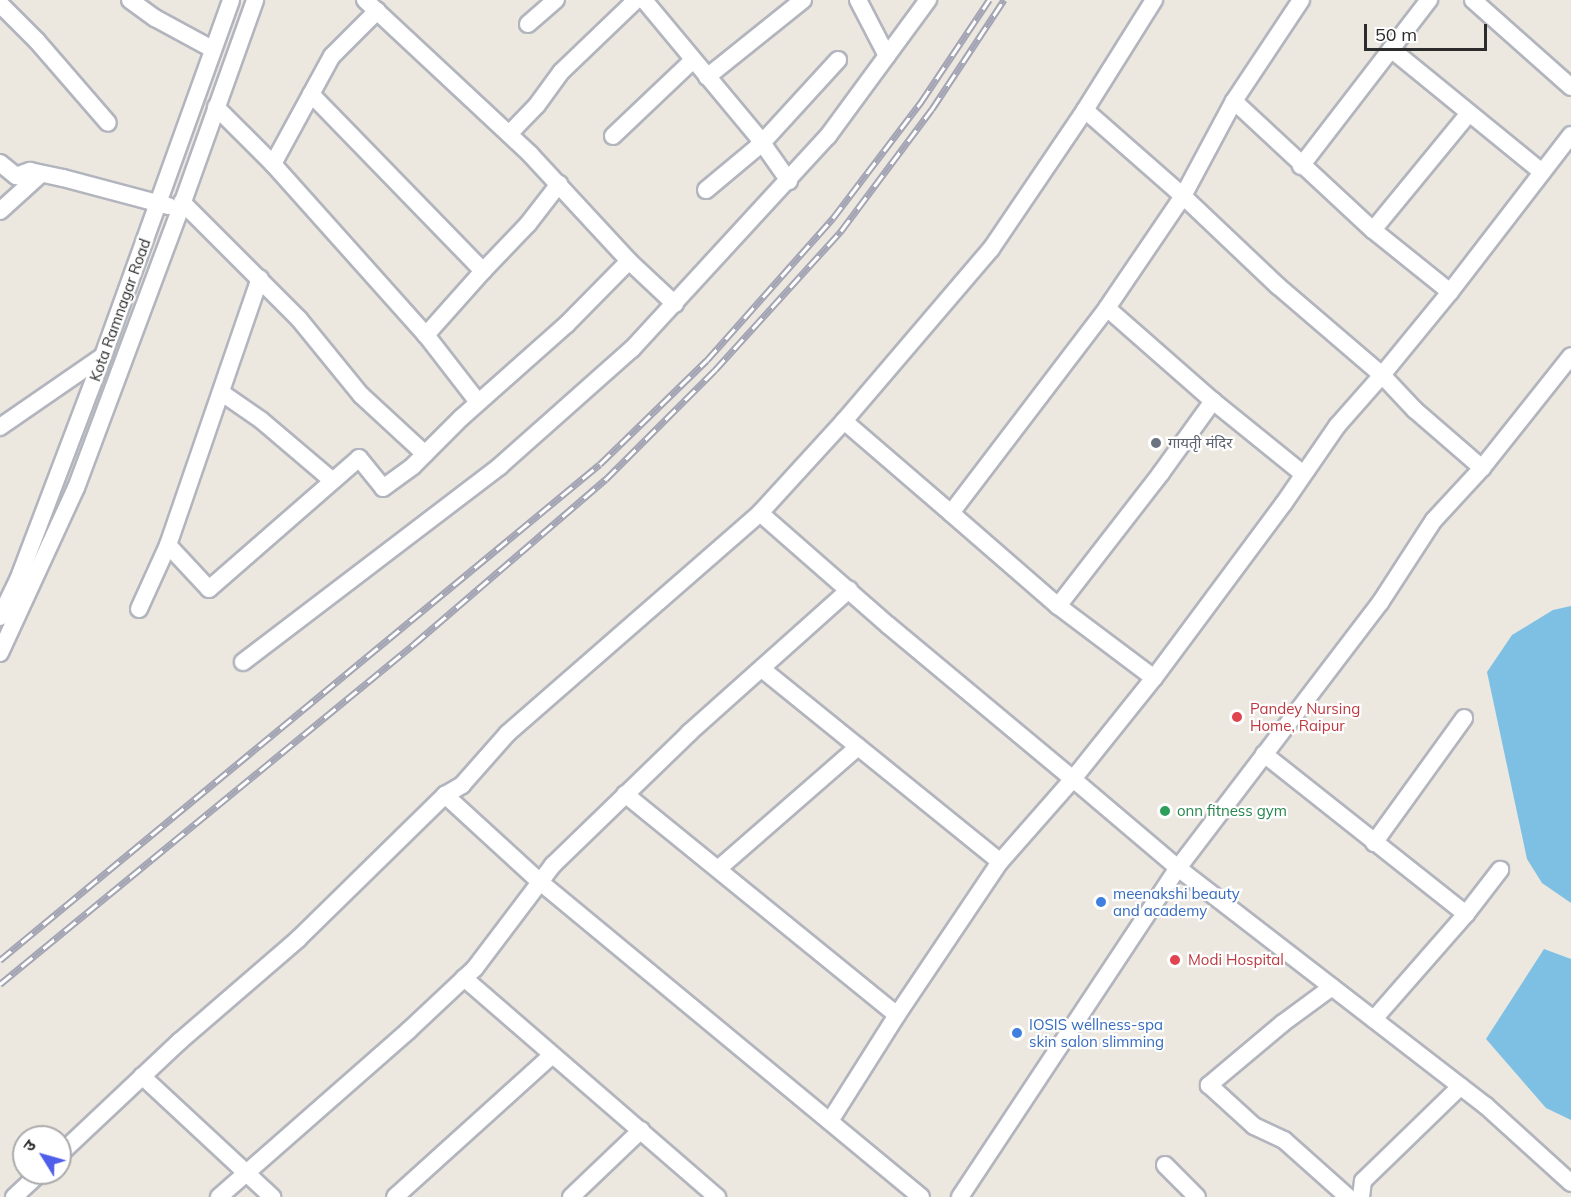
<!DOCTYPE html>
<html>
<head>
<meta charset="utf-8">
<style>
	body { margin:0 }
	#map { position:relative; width:1571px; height:1197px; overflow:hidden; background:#ece8e0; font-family:Mulish,"Noto Sans Devanagari",sans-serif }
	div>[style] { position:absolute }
	.water>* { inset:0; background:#7ec0e4 }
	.roads { filter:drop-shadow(2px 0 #b3b5be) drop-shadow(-2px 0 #b3b5be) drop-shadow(0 2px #b3b5be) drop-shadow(0 -2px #b3b5be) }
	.minor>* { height:16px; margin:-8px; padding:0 8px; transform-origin:8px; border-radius:8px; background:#fff }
	.rail>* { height:7px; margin-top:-3.5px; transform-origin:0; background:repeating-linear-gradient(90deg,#fff 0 14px,#a3a4b4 0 28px); box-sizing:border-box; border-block:2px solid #a3a4b4 }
	.dots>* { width:16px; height:16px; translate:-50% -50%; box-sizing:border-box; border:3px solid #fff; border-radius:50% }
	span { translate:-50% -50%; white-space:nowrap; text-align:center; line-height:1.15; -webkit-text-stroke:4.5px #fff; paint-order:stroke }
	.street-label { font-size:15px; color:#2c2c2c }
	.worship-label { font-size:15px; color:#5b616d }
	.left { translate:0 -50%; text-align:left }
	.health-label { font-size:15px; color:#be3a42 }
	.leisure-label { font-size:15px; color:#27864d }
	.shop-label { font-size:15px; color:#366cbe }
	.north { position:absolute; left:12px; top:1125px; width:60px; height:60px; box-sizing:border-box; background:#fff; border:2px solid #ababab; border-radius:50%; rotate:307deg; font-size:16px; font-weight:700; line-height:24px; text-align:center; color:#2c2c2c }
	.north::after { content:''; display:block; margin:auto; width:21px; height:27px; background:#505fe9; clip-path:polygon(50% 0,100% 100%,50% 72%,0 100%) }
	.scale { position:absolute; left:1364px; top:24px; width:123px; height:27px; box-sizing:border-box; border:3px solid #2c2c2c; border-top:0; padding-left:8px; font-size:18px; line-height:21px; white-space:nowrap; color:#2c2c2c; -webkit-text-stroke:4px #fff; paint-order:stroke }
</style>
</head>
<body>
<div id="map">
	<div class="water">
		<i style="clip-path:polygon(1571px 606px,1571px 903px,1542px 883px,1527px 859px,1487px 672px,1512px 635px,1553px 610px)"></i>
		<i style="clip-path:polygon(1544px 949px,1571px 959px,1571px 1120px,1546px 1108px,1486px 1039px)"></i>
	</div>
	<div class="roads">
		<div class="minor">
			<i style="left:130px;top:0;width:31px;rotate:36deg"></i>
			<i style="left:155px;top:18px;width:65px;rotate:28.5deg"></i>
			<i style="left:365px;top:0;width:226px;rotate:43deg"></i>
			<i style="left:530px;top:154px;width:146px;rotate:47.2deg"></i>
			<i style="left:629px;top:261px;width:63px;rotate:43.1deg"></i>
			<i style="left:644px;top:0;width:178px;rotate:50.2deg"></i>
			<i style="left:758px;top:137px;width:54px;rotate:54.8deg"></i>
			<i style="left:858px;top:0;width:63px;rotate:62.6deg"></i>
			<i style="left:1473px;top:0;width:131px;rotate:41.6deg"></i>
			<i style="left:0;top:4px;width:52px;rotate:45deg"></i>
			<i style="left:37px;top:41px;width:108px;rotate:49.1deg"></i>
			<i style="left:528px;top:24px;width:37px;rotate:-41deg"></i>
			<i style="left:1391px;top:49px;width:195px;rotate:39.2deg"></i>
			<i style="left:707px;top:77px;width:123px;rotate:-38.7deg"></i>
			<i style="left:311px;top:94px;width:247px;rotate:45.8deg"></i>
			<i style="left:483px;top:271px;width:86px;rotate:131.7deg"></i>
			<i style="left:1234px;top:101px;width:190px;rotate:42.9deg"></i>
			<i style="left:1373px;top:230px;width:151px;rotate:-50.6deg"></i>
			<i style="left:216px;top:107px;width:81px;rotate:45deg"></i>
			<i style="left:273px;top:164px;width:229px;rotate:48.2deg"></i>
			<i style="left:426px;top:335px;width:85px;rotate:52.2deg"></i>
			<i style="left:1085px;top:110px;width:130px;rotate:41.3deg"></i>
			<i style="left:1183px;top:196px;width:108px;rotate:-61.8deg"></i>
			<i style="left:1234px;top:101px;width:121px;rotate:-56.4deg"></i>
			<i style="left:509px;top:134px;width:40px;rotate:-46deg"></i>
			<i style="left:537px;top:105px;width:41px;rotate:-54deg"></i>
			<i style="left:561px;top:72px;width:104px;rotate:-43.8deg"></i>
			<i style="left:1571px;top:135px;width:198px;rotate:127.6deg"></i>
			<i style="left:1450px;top:292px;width:107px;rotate:129.3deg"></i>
			<i style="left:1382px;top:375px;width:68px;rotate:131.4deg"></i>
			<i style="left:1337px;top:426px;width:93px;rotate:124.5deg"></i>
			<i style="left:1284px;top:503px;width:218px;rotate:126.6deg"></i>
			<i style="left:1154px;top:678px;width:120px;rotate:-143.1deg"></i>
			<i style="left:1058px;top:606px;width:142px;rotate:-139deg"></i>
			<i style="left:951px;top:513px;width:258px;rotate:-52.7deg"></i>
			<i style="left:1107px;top:308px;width:135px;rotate:-55.8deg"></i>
			<i style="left:1183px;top:196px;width:131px;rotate:43.5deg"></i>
			<i style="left:1278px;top:286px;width:137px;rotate:40.6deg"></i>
			<i style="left:1382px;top:375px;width:48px;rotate:46.7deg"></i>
			<i style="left:1415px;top:410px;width:89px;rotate:40.9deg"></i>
			<i style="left:1482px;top:468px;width:143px;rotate:-51.5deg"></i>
			<i style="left:613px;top:136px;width:110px;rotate:-43.5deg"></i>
			<i style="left:0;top:163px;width:21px;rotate:39deg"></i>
			<i style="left:16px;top:176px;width:15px;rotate:-20deg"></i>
			<i style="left:30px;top:171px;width:34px;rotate:12deg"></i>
			<i style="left:63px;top:178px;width:109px;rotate:14.9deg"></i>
			<i style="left:273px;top:164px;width:123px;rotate:-61.4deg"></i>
			<i style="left:332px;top:56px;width:64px;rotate:-45deg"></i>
			<i style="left:1301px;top:166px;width:210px;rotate:-52.4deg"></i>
			<i style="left:706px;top:190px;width:72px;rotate:-39.9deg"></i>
			<i style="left:761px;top:144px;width:114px;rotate:-47.5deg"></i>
			<i style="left:182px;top:202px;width:165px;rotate:45deg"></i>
			<i style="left:299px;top:319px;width:98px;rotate:50.8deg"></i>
			<i style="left:361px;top:395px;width:87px;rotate:42.7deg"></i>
			<i style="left:0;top:211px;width:55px;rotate:-42.1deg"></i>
			<i style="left:1373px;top:230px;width:99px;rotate:38.8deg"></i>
			<i style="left:483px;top:271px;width:65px;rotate:-46.2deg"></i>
			<i style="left:528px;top:224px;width:51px;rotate:-52.2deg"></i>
			<i style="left:1107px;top:308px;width:141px;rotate:41.3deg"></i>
			<i style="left:1213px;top:401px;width:116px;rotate:39deg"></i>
			<i style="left:222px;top:393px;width:47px;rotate:34.7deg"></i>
			<i style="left:261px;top:420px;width:94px;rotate:40.3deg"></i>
			<i style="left:844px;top:421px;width:141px;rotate:40.7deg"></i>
			<i style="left:0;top:427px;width:125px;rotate:-34.6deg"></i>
			<i style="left:760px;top:513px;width:170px;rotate:41.2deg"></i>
			<i style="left:888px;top:625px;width:241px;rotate:39.8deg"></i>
			<i style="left:1073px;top:779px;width:129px;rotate:-51.3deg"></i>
			<i style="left:168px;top:545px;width:60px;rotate:47deg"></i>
			<i style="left:209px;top:589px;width:199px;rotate:-41.1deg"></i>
			<i style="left:359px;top:458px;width:38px;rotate:51deg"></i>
			<i style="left:383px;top:488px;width:37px;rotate:-36deg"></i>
			<i style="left:413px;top:466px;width:68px;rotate:-45deg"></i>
			<i style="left:461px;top:418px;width:142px;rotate:-41.6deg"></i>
			<i style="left:567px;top:324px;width:88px;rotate:-45.5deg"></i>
			<i style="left:1058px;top:606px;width:168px;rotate:-52.2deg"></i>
			<i style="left:1161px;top:473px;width:89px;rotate:-54.2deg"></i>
			<i style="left:139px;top:609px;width:70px;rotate:-65.6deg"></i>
			<i style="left:168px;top:545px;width:282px;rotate:-71deg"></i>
			<i style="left:0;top:617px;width:41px;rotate:-64.1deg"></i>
			<i style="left:18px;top:580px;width:240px;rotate:-69.2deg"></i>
			<i style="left:103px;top:356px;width:378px;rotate:-70.2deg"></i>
			<i style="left:0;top:653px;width:182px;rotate:-65.3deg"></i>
			<i style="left:76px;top:488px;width:297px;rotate:-69.5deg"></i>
			<i style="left:180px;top:210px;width:223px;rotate:-70.3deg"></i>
			<i style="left:243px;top:662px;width:323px;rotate:-37.3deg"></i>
			<i style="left:500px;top:466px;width:176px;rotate:-41.6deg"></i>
			<i style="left:632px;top:349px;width:289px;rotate:-47.4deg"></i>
			<i style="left:828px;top:136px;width:169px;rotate:-53.7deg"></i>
			<i style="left:762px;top:669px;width:306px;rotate:39deg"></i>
			<i style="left:1264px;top:754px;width:258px;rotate:38.4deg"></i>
			<i style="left:1466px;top:914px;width:140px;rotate:131.2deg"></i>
			<i style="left:625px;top:794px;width:350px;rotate:39.1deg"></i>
			<i style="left:1374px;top:843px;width:154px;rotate:-54.2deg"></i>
			<i style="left:718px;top:869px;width:186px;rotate:-41.1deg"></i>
			<i style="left:1466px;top:914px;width:56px;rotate:-52.3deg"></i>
			<i style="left:464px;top:978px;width:335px;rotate:40.9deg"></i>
			<i style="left:1332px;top:987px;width:61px;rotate:143.7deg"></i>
			<i style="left:1283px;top:1023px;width:97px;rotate:140deg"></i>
			<i style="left:1209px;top:1085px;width:61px;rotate:42.3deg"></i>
			<i style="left:1254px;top:1126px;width:33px;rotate:25deg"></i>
			<i style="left:1284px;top:1140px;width:86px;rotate:41.7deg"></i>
			<i style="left:142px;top:1076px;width:178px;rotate:42.9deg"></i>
			<i style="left:830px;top:1121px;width:125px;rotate:-57.7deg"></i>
			<i style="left:897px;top:1015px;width:184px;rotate:-56.1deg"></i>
			<i style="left:1000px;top:862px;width:111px;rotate:-48.7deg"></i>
			<i style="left:1073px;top:779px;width:138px;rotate:40.3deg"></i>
			<i style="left:1178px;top:868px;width:388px;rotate:37.7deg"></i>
			<i style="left:1485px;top:1105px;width:116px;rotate:42.2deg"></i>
			<i style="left:60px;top:1154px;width:165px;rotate:-43.3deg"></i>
			<i style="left:180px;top:1041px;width:156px;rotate:-40.8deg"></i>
			<i style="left:298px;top:939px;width:206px;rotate:-44.4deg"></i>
			<i style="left:1165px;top:1165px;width:45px;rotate:45deg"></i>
			<i style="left:14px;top:1197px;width:35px;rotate:-43deg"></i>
			<i style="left:219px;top:1197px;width:252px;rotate:-41.3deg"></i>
			<i style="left:408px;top:1031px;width:92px;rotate:-43.2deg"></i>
			<i style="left:475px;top:968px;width:129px;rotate:-52.9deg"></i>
			<i style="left:553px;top:865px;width:190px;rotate:-44.1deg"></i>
			<i style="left:689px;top:733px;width:215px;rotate:-41.8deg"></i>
			<i style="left:395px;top:1197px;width:210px;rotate:-42.1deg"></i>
			<i style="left:571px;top:1197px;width:97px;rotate:-43.7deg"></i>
			<i style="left:921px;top:1197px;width:494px;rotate:-140.4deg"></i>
			<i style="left:540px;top:882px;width:129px;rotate:-137.5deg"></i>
			<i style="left:445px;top:795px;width:20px;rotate:-30deg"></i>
			<i style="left:462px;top:785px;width:69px;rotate:-48.5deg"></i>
			<i style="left:508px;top:733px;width:335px;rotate:-41.1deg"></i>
			<i style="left:760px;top:513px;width:125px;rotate:-47.6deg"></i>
			<i style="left:844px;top:421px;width:226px;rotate:-49.5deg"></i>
			<i style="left:991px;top:249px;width:168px;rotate:-55.9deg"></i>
			<i style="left:1085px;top:110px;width:130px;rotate:-57.9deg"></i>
			<i style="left:960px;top:1197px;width:395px;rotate:-56.5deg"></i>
			<i style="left:1178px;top:868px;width:333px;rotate:-52.7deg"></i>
			<i style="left:1380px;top:603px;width:99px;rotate:-57deg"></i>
			<i style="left:1434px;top:520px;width:71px;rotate:-47.3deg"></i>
			<i style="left:1361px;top:1197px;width:16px;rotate:-83deg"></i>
			<i style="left:1363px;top:1181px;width:136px;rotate:-44.1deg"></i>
		</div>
	</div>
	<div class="rail">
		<i style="left:0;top:960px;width:778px;rotate:-39.58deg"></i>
		<i style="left:600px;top:464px;width:149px;rotate:-44.2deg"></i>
		<i style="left:707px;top:360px;width:190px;rotate:-48.4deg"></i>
		<i style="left:833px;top:218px;width:146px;rotate:-52.8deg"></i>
		<i style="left:921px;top:102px;width:123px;rotate:-56.3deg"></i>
		<i style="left:0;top:984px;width:536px;rotate:-39.39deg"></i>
		<i style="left:414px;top:644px;width:253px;rotate:-40.7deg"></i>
		<i style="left:606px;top:479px;width:154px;rotate:-45deg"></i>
		<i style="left:715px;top:370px;width:188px;rotate:-47.8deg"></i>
		<i style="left:841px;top:231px;width:152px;rotate:-53.3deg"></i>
		<i style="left:932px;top:109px;width:131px;rotate:-56.6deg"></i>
	</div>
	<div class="dots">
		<i style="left:1156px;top:443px;background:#6b7280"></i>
		<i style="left:1237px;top:717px;background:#e0444e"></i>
		<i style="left:1165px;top:811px;background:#2e9e5b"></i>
		<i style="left:1101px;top:902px;background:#3f7fe0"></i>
		<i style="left:1175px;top:960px;background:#e0444e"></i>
		<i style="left:1017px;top:1033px;background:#3f7fe0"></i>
	</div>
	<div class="street-label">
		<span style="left:120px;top:310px;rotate:-70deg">Kota Ramnagar Road</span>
	</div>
	<div class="worship-label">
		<span class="left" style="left:1168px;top:443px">गायतृी मंदिर</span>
	</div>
	<div class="health-label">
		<span class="left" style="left:1250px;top:717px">Pandey Nursing<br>Home, Raipur</span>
		<span class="left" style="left:1188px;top:960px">Modi Hospital</span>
	</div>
	<div class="leisure-label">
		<span class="left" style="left:1177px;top:811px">onn fitness gym</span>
	</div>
	<div class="shop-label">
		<span class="left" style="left:1113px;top:902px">meenakshi beauty<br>and academy</span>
		<span class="left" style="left:1029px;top:1033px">IOSIS wellness-spa<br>skin salon slimming</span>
	</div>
	<div class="north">उ</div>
	<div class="scale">50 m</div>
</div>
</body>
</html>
